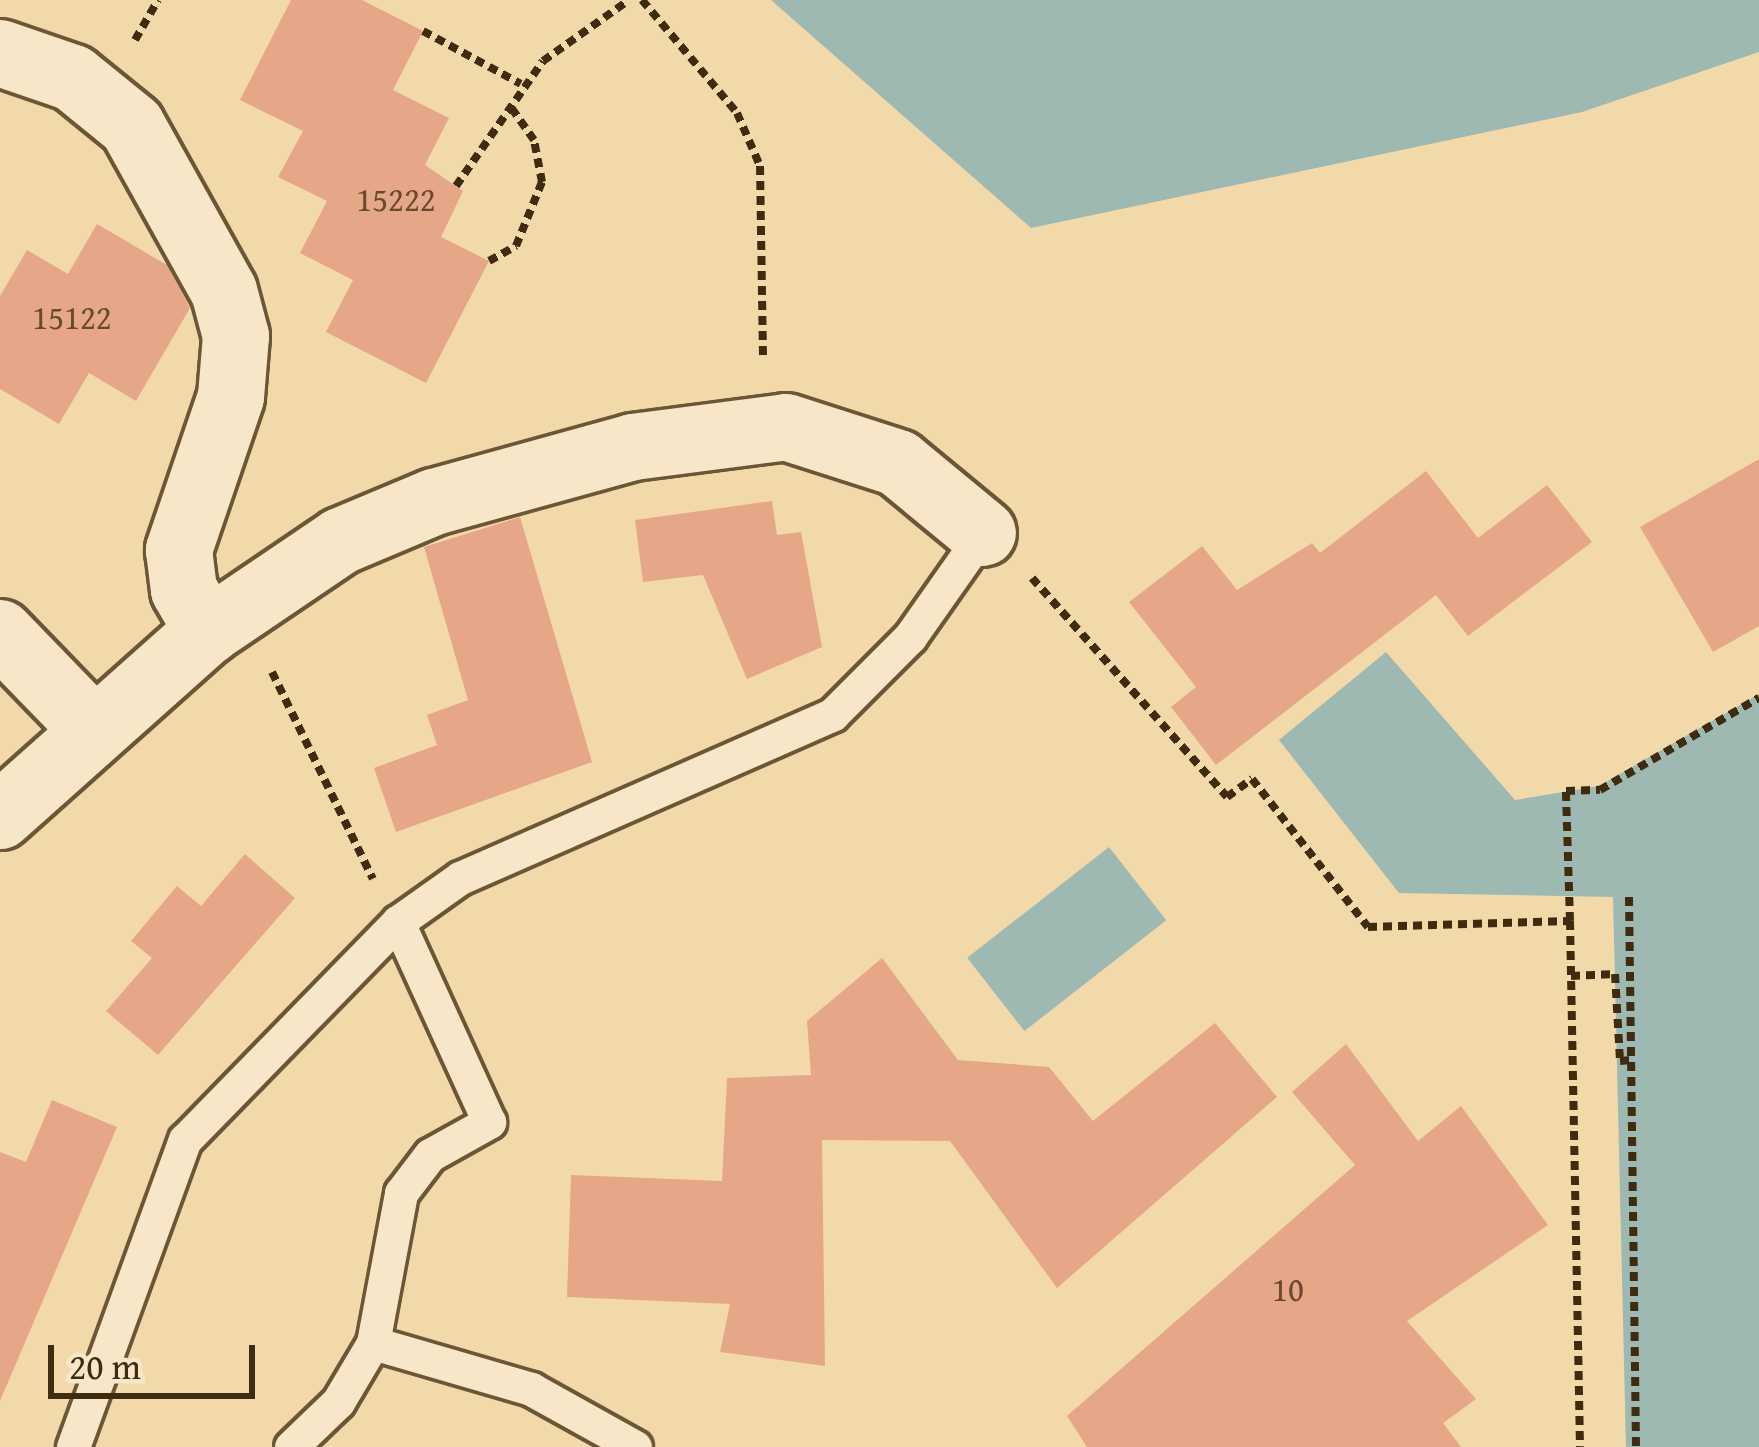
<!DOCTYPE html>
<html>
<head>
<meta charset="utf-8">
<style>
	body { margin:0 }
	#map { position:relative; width:1759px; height:1447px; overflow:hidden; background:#f2d9aa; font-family:"Gentium Book Plus",serif }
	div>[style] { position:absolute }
	.water>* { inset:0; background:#9eb8b2; transform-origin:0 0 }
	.building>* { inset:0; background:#e6a788 }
	.path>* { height:8px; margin-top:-4px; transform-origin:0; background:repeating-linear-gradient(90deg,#3f2b10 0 9px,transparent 0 15px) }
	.roads { filter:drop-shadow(3px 0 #6c5636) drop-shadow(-3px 0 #6c5636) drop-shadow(0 3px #6c5636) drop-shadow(0 -3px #6c5636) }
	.lane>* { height:33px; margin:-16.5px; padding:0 16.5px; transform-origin:16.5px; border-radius:16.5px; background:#f7e6c8 }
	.street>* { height:66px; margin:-33px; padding:0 33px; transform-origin:33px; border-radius:33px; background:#f7e6c8 }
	span { translate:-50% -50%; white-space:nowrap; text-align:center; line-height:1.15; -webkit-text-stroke:12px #f7e6c8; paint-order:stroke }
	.number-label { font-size:33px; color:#694a2e }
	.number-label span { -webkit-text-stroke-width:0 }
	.scale { position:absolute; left:48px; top:1345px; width:207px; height:54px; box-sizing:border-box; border:6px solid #3f2b10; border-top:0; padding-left:15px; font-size:36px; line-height:42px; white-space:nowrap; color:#3f2b10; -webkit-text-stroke:9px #f7e6c8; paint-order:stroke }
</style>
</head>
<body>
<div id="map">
	<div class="water">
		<i style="clip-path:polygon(771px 0,1759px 0,1759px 52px,1582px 112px,1031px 228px)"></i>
		<i style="clip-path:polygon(1386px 652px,1515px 800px,1599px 786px,1759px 694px,1759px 1447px,1626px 1447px,1613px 897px,1399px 893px,1279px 740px)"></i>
		<i style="left:1109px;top:847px;width:93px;height:180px;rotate:52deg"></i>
	</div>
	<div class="building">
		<i style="clip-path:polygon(291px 0,362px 0,423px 31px,393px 90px,449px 118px,425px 165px,463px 191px,441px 237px,489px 261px,426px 383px,326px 332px,353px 280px,300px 253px,327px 201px,278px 177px,303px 131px,240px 100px)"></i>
		<i style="clip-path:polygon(97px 224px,167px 265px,190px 308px,136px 401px,89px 373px,59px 424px,0 389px,0 296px,27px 250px,68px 274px)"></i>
		<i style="clip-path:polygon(1759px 459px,1759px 626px,1713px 652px,1640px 527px)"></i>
		<i style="clip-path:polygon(1426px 471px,1478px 538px,1547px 485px,1592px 542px,1468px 636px,1436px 595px,1216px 765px,1171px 707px,1196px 687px,1129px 602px,1202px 546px,1237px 590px,1312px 543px,1320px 553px)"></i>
		<i style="clip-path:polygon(772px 501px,777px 535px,801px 532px,822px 647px,747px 679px,703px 575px,643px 582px,635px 520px)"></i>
		<i style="clip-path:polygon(520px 517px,592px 762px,396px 832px,374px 768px,437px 745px,427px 715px,468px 700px,424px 547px)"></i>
		<i style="clip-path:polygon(245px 854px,295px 898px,158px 1055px,106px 1011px,152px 958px,131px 941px,177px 886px,201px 906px)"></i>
		<i style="clip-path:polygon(882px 958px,958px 1060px,1049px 1067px,1093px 1121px,1215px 1023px,1277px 1097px,1057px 1288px,950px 1141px,822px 1140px,825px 1366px,720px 1352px,730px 1304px,567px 1297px,571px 1175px,722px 1181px,727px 1078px,811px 1075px,807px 1021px)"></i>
		<i style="clip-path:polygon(1346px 1044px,1418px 1141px,1461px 1106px,1548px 1225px,1407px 1321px,1476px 1399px,1443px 1423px,1461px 1447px,1087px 1447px,1067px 1416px,1355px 1165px,1292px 1092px)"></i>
		<i style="clip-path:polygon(52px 1100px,117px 1127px,0 1401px,0 1152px,26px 1162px)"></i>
	</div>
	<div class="path">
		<i style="left:642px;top:0;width:148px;rotate:49.9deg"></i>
		<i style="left:737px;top:113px;width:58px;rotate:66.5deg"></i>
		<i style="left:760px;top:166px;width:194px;rotate:89.1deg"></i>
		<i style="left:423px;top:31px;width:111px;rotate:28.4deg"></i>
		<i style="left:135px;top:40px;width:46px;rotate:-60.1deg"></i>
		<i style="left:456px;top:186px;width:152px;rotate:-55.2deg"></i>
		<i style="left:543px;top:61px;width:105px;rotate:-35.3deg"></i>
		<i style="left:489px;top:261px;width:31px;rotate:-29deg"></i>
		<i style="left:516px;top:246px;width:69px;rotate:-67.9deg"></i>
		<i style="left:542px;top:182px;width:43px;rotate:-100.8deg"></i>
		<i style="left:534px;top:140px;width:42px;rotate:-125.2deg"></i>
		<i style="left:1032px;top:578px;width:293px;rotate:48.3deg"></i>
		<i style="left:1227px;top:797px;width:31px;rotate:-36deg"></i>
		<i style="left:1252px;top:779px;width:188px;rotate:51.9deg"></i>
		<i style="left:1368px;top:927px;width:202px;rotate:-1.7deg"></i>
		<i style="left:1570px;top:921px;width:526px;rotate:88.91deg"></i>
		<i style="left:272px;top:672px;width:230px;rotate:64deg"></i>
		<i style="left:1629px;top:897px;width:550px;rotate:89.27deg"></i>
		<i style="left:1570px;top:921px;width:130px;rotate:-91.8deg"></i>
		<i style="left:1566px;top:791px;width:34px;rotate:-2deg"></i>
		<i style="left:1600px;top:790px;width:184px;rotate:-30.1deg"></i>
		<i style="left:1571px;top:976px;width:44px;rotate:-2.6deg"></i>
		<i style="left:1615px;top:974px;width:87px;rotate:86.7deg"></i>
		<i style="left:1620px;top:1061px;width:11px;rotate:-5deg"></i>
	</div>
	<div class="roads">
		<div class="lane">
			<i style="left:373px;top:1343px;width:165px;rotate:16.2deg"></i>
			<i style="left:531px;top:1389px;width:119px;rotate:29.1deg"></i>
			<i style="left:73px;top:1447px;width:327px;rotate:-70deg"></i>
			<i style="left:185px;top:1140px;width:305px;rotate:-45.7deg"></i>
			<i style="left:398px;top:922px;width:76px;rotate:-35.4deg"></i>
			<i style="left:460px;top:878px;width:407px;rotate:-23.7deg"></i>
			<i style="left:833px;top:714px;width:109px;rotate:-45deg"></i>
			<i style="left:910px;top:637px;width:127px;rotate:-54.9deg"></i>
			<i style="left:291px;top:1447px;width:65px;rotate:-43.8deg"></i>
			<i style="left:338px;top:1402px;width:69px;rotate:-59.3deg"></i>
			<i style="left:373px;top:1343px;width:153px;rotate:-79.4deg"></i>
			<i style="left:401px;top:1193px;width:48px;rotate:-52.7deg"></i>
			<i style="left:430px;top:1155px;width:68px;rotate:-29.2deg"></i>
			<i style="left:489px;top:1122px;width:220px;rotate:-114.5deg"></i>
		</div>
		<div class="street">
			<i style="left:0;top:53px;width:77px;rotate:18.9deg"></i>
			<i style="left:73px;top:78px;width:76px;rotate:39.1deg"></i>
			<i style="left:132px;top:126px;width:189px;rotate:60.9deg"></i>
			<i style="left:224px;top:291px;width:47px;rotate:75.1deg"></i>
			<i style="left:236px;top:336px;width:61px;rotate:94.7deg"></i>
			<i style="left:231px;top:397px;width:162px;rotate:108.8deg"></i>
			<i style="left:179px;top:550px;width:40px;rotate:82.9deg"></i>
			<i style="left:184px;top:590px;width:48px;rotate:59.7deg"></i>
			<i style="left:0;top:633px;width:129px;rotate:45.9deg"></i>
			<i style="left:0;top:816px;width:278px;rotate:-41.7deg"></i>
			<i style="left:208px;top:631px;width:161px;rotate:-34.1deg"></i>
			<i style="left:341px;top:541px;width:101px;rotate:-22.8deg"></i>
			<i style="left:434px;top:502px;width:206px;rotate:-15.4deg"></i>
			<i style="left:633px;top:447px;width:154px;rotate:-7.4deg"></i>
			<i style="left:786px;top:427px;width:118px;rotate:17.8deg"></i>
			<i style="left:898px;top:463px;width:110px;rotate:39.5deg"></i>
		</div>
	</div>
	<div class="number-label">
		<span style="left:396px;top:200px">15222</span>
		<span style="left:72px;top:318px">15122</span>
		<span style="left:1288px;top:1290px">10</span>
	</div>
	<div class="scale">20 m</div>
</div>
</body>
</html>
